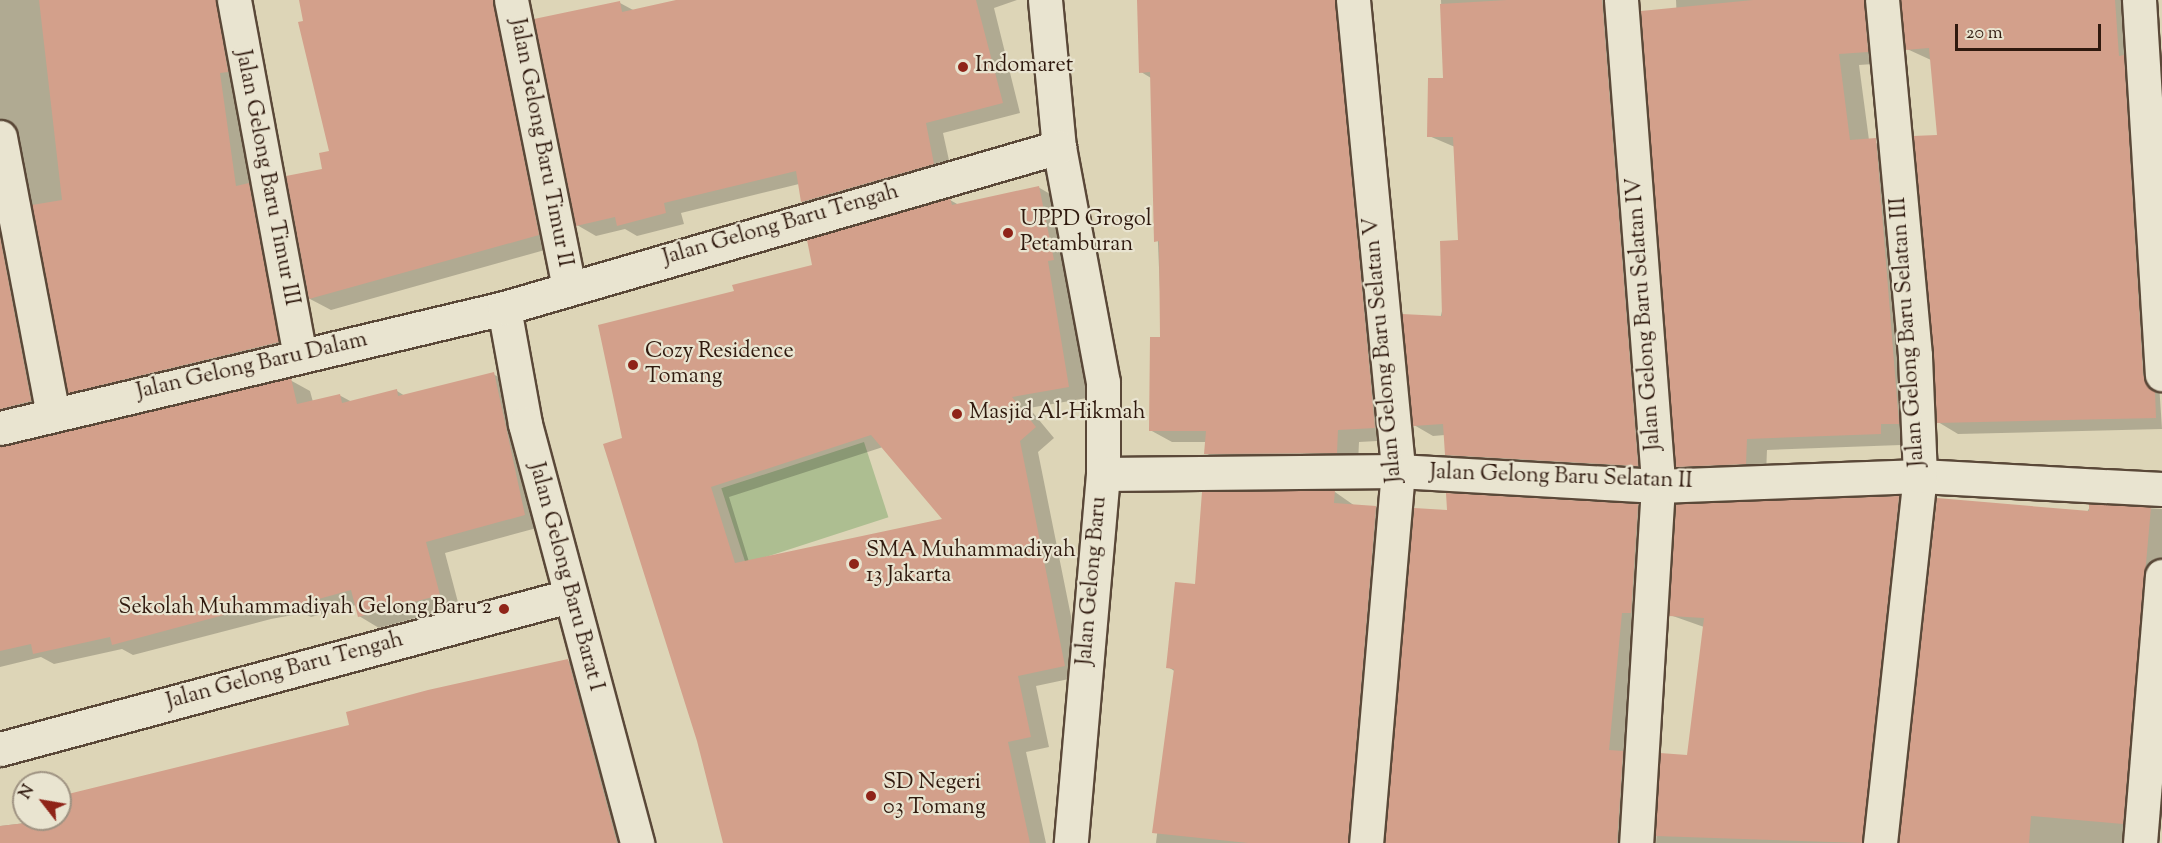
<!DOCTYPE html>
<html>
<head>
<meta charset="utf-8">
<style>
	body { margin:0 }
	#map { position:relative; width:2162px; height:843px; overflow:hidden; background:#ddd5b7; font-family:"Sorts Mill Goudy",serif }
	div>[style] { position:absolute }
	.green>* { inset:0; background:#adbe91; transform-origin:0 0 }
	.shadow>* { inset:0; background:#0003 }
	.building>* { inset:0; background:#d3a08b }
	.roads { filter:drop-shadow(2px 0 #5a4838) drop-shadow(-2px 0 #5a4838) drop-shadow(0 2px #5a4838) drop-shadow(0 -2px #5a4838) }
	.minor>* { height:33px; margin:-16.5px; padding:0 16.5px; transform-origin:16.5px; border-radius:16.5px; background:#e9e4d0 }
	.dots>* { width:16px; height:16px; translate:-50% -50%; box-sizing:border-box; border:3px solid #e9e4d0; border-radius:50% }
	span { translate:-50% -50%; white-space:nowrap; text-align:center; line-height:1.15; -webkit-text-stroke:4.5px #e9e4d0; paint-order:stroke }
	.poi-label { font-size:22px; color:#2f190e }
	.left { translate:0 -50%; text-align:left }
	.right { translate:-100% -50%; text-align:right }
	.street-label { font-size:22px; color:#2f190e }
	.north { position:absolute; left:12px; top:771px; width:60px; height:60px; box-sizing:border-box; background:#e9e4d0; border:2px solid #9f9382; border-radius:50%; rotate:301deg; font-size:16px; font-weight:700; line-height:24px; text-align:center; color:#2f190e }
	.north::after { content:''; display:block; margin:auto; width:21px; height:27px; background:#8f2418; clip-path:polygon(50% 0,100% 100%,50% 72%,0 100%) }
	.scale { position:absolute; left:1955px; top:24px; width:146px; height:27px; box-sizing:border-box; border:3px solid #2f190e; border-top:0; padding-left:8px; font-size:18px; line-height:21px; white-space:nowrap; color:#2f190e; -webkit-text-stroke:4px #e9e4d0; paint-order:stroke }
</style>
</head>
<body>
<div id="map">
	<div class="green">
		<i style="left:864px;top:442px;width:79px;height:150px;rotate:72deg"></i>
	</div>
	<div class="shadow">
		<i style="clip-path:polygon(0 0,240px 0,298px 353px,89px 403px,69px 392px,17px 129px,2px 142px,51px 412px,1px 435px,4px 448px,290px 380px,310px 391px,313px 402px,339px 395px,352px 402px,397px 391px,405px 396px,493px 374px,513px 385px,544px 526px,445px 553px,459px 606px,379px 628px,359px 616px,356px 605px,311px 617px,304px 613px,271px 619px,133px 655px,122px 649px,54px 664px,41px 657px,0 667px)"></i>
		<i style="clip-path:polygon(301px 0,513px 0,559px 246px,331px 310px,310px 299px,324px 171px,331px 152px)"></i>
		<i style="clip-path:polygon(698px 0,1017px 0,994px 8px,1020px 113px,943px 133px,952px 174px,821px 212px,802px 201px,799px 184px,681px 213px,684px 224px,637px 236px,625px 229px,596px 236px,577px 225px,620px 3px,635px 11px)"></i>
		<i style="clip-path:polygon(1138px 0,1356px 0,1396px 440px,1359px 442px,1358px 464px,1227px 466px,1206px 453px,1207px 442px,1172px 442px,1150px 430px,1162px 339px,1151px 78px,1141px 72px)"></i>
		<i style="clip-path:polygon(1441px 0,1621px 0,1656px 476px,1465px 465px,1446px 454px,1445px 435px,1433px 436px,1414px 425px,1459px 242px,1455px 147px,1429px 136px,1444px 79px)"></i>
		<i style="clip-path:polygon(1676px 0,1889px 0,1888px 63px,1859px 65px,1869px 140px,1896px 152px,1919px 435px,1901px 435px,1901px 445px,1767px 450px,1766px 475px,1697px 477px,1677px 466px,1683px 173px)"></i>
		<i style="clip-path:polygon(1900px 0,2134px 0,2162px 429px,1958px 434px,1938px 422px,1938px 136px,1931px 60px,1907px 49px)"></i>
		<i style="clip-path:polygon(evenodd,1038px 187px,1057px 198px,1087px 398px,1029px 408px,1054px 438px,1038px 452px,1083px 676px,1036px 686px,1049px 747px,1026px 752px,1046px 843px,725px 843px,624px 439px,736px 292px,813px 266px,950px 200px,959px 205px,1038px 187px,883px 447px,945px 520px,749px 562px,729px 497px,883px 447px)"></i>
		<i style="clip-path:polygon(1335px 492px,1355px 506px,1376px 507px,1396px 519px,1368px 843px,1156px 843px,1176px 672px,1168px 667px,1196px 585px)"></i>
		<i style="clip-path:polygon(1899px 497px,1919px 509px,1882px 843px,1656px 843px,1662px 755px,1689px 757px,1704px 627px,1670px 615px)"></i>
		<i style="clip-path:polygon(1638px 505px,1658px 517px,1640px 843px,1386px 843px,1448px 512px)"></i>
		<i style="clip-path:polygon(2091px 505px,2162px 509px,2162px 629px,2142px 843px,1900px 843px)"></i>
		<i style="clip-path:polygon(568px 661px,589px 673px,634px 843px,0 843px,0 826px,60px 819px,60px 798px,351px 726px)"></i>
	</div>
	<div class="building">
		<i style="clip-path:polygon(39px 0,216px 0,228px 72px,220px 73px,236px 186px,249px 183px,279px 342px,68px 393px,32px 205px,62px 200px)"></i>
		<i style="clip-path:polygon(299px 0,493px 0,539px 235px,309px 299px,286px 176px,322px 169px,319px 153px,329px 151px,298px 22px,303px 21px)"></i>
		<i style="clip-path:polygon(676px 0,976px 0,1003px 103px,926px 123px,934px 164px,801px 202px,796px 171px,664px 203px,666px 213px,617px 226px,615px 217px,576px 226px,534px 19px,620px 1px,622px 12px)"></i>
		<i style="clip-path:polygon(1137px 0,1335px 0,1375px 428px,1338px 430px,1337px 453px,1204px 454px,1206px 431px,1149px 431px,1150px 337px,1160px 337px,1159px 241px,1154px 242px,1150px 72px,1139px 73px)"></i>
		<i style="clip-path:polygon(1507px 0,1602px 0,1638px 466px,1445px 455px,1443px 424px,1413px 426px,1402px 314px,1442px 316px,1440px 241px,1458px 240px,1453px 137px,1427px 137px,1428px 78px,1443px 78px,1440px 4px)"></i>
		<i style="clip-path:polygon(1753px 0,1864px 0,1868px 52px,1839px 54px,1850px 140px,1876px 138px,1899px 424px,1881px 424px,1881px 434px,1747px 439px,1746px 464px,1675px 467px,1641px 11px)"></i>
		<i style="clip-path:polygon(1901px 0,2115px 0,2119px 56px,2124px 55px,2143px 375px,2155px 391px,2156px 418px,1937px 423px,1913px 136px,1937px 135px,1929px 48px,1905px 50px)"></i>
		<i style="clip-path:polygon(evenodd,1039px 186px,1054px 260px,1048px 261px,1069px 387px,1012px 397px,1036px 427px,1020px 441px,1065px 666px,1018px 676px,1031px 737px,1008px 742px,1030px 843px,723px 843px,697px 741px,603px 444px,622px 438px,598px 325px,734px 291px,732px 285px,812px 265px,807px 240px,950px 198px,952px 205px,1039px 186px,871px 435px,942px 519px,735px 563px,711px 487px,871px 435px)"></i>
		<i style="clip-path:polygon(0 237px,31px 401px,0 409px)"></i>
		<i style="clip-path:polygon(494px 372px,525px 515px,426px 542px,440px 595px,358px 617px,351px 590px,290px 607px,288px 602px,250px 608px,112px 645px,110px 637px,33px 654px,31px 644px,0 651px,0 446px,291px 378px,297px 404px,340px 394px,342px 403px,397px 389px,398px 396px)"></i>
		<i style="clip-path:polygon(1335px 490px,1334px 503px,1376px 506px,1348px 843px,1248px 843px,1152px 833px,1174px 669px,1166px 668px,1175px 582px,1195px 584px,1202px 492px)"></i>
		<i style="clip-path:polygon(1446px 493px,1638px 504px,1631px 613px,1622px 613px,1609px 750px,1623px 751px,1617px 843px,1385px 843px,1414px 508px,1447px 510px)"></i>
		<i style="clip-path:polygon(1899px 496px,1862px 843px,1655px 836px,1660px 753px,1687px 755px,1704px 618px,1669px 616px,1676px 504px)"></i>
		<i style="clip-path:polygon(1937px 498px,2089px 511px,2089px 504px,2151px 507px,2123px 824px,2031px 816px,2029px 843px,1899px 843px)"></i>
		<i style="clip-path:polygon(568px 659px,617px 843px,0 843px,0 826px,60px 819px,60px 796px,349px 725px,346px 712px,428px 690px)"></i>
	</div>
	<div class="roads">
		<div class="minor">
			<i style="left:234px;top:0;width:361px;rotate:79.5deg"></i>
			<i style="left:511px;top:0;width:293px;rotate:78.6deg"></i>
			<i style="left:1045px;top:0;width:148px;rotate:84.6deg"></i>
			<i style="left:1059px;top:147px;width:239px;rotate:79.4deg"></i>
			<i style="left:1103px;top:382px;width:92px;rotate:90deg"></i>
			<i style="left:1103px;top:474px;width:370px;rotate:95deg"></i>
			<i style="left:1353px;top:0;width:473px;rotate:84.5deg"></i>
			<i style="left:1398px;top:471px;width:373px;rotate:94.9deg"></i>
			<i style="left:1621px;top:0;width:487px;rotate:85.6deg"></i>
			<i style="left:1658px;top:486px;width:358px;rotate:93.5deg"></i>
			<i style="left:2139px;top:0;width:375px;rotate:86.5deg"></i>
			<i style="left:0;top:137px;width:282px;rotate:79.2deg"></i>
			<i style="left:504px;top:308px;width:118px;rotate:79.7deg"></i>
			<i style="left:525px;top:424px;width:434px;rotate:75deg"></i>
			<i style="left:0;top:428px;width:518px;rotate:-13.39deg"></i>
			<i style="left:504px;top:308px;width:578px;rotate:-16.18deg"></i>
			<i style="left:1103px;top:474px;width:295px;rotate:-0.6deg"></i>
			<i style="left:1398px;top:471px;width:260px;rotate:3.3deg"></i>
			<i style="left:1658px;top:486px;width:262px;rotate:-2.2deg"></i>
			<i style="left:1920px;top:476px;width:242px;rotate:3.1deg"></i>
			<i style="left:0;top:749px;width:589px;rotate:-15.05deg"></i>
			<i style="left:1880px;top:843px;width:369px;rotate:-83.8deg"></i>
			<i style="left:1920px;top:476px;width:121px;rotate:-92.4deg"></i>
			<i style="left:1915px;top:355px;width:357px;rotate:-95.3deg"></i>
			<i style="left:2140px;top:843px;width:268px;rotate:-85.3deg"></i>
		</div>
	</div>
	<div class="dots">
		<i style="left:963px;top:67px;background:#8f2418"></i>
		<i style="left:1008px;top:233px;background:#8f2418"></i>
		<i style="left:633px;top:365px;background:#8f2418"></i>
		<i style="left:957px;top:414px;background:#8f2418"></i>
		<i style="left:854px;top:564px;background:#8f2418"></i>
		<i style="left:504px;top:609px;background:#8f2418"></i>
		<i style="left:871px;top:796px;background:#8f2418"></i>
	</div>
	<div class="poi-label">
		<span class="left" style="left:975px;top:67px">Indomaret</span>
		<span class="left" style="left:1020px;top:233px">UPPD Grogol<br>Petamburan</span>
		<span class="left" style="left:645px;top:365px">Cozy Residence<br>Tomang</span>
		<span class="left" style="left:969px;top:414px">Masjid Al-Hikmah</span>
		<span class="left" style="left:866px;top:564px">SMA Muhammadiyah<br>13 Jakarta</span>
		<span class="right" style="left:492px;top:609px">Sekolah Muhammadiyah Gelong Baru 2</span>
		<span class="left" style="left:883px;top:796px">SD Negeri<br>03 Tomang</span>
	</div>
	<div class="street-label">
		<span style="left:540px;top:143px;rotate:79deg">Jalan Gelong Baru Timur II</span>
		<span style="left:266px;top:178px;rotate:79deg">Jalan Gelong Baru Timur III</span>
		<span style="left:781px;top:226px;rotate:-16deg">Jalan Gelong Baru Tengah</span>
		<span style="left:1645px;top:314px;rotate:-94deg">Jalan Gelong Baru Selatan IV</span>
		<span style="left:1909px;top:332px;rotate:-94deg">Jalan Gelong Baru Selatan III</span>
		<span style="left:1384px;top:350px;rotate:-95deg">Jalan Gelong Baru Selatan V</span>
		<span style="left:252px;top:367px;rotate:-13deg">Jalan Gelong Baru Dalam</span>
		<span style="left:1561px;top:478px;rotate:2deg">Jalan Gelong Baru Selatan II</span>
		<span style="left:565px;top:577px;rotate:75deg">Jalan Gelong Baru Barat I</span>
		<span style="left:1093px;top:581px;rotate:-85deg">Jalan Gelong Baru</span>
		<span style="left:285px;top:672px;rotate:-15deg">Jalan Gelong Baru Tengah</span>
	</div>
	<div class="north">N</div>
	<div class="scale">20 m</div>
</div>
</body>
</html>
